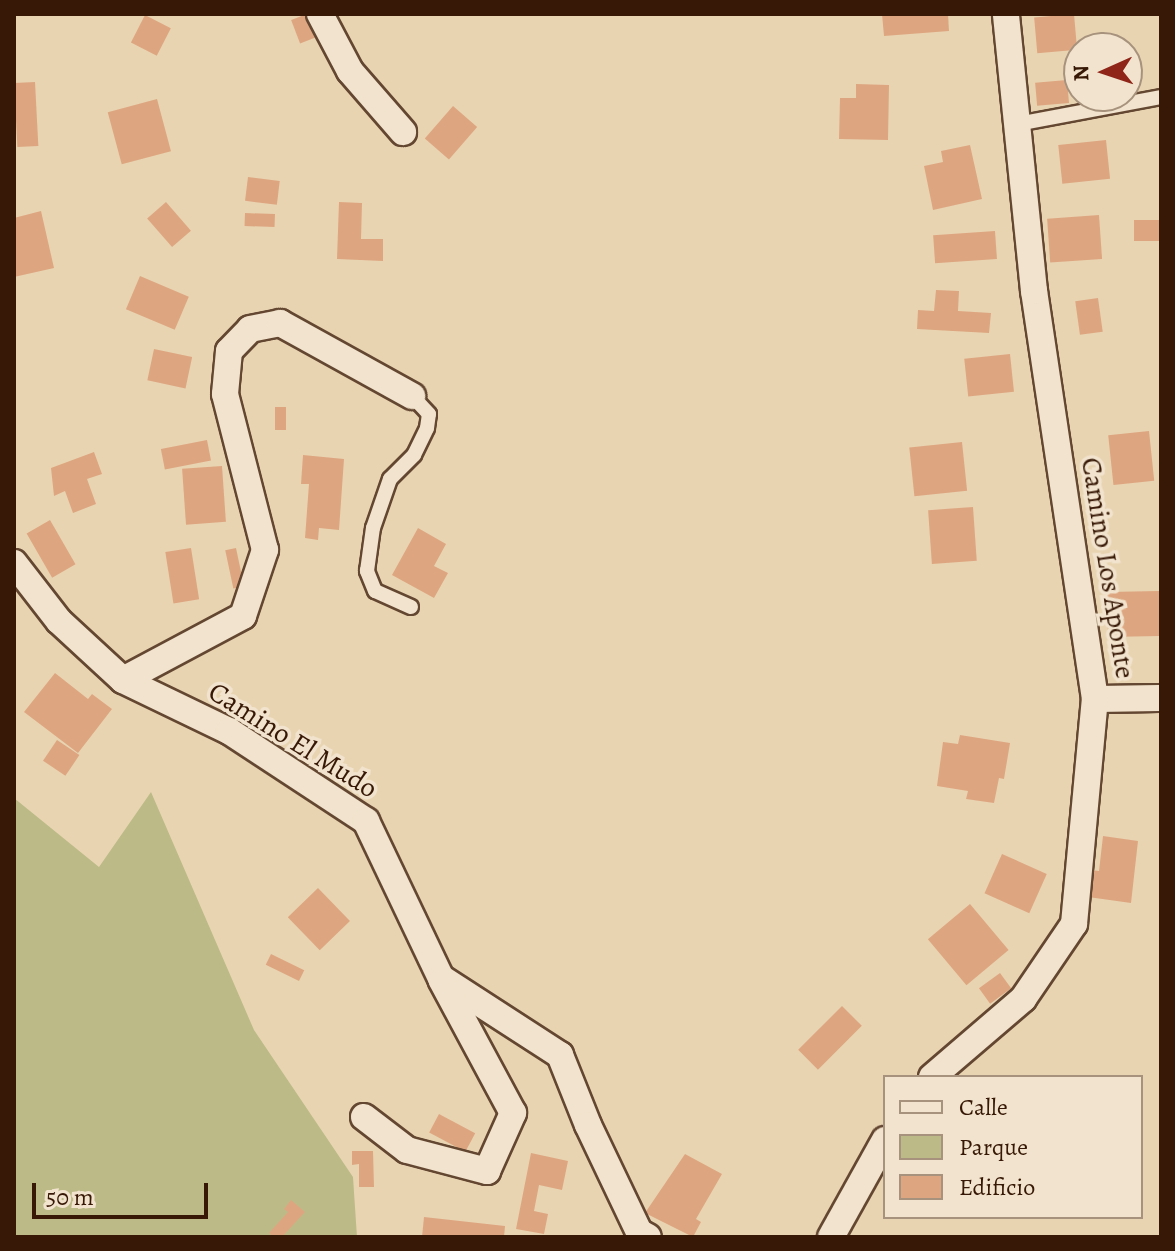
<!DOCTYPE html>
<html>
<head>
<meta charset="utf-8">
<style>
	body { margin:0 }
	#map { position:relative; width:1175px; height:1251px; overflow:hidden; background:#e9d4b2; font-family:Alegreya,serif }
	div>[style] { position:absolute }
	.green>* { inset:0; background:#bcbb88 }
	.building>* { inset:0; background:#dda680; transform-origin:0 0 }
	.roads { filter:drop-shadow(2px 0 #644731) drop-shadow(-2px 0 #644731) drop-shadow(0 2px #644731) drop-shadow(0 -2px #644731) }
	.lane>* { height:14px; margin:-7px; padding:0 7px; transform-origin:7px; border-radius:7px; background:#f1e3cd }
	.street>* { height:26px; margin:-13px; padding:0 13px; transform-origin:13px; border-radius:13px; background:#f1e3cd }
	span { translate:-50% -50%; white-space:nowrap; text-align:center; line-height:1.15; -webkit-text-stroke:7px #f1e3cd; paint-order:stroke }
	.street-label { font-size:28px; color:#371806 }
	.frame { position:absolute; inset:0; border:16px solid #371806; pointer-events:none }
	.legend { position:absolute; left:883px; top:1075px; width:260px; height:144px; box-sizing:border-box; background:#f1e3cd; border:2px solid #a7927d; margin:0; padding:10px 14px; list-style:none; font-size:24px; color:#371806 }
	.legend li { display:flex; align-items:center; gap:16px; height:40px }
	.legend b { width:40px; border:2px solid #a7927d }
	.north { position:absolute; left:1063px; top:32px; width:80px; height:80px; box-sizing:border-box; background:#f1e3cd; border:2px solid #a7927d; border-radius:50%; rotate:267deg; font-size:22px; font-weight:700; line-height:32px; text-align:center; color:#371806 }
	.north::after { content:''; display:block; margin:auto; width:28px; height:36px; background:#8f2418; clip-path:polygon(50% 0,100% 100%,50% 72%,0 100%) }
	.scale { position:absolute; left:32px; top:1183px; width:176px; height:36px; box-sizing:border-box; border:4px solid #371806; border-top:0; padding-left:10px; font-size:24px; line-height:28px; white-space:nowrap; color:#371806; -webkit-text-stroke:6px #f1e3cd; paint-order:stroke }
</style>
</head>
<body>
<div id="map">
	<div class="green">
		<i style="clip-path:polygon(151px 792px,254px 1030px,353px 1177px,357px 1237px,14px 1237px,14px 798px,99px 867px)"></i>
	</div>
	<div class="building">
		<i style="left:307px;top:14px;width:25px;height:17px;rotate:69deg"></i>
		<i style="clip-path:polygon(882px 14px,948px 14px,949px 31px,884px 36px)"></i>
		<i style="left:1074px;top:14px;width:36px;height:40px;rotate:85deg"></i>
		<i style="left:145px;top:15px;width:29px;height:31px;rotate:27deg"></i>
		<i style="left:1067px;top:80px;width:23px;height:32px;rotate:85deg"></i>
		<i style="left:35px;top:82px;width:64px;height:21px;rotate:87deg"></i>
		<i style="clip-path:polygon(856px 84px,889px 85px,888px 140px,839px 139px,840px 98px,856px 98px)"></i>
		<i style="left:157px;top:99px;width:54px;height:51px;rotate:75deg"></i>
		<i style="left:453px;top:106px;width:32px;height:43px;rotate:41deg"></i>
		<i style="left:1106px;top:140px;width:39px;height:48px;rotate:84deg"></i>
		<i style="clip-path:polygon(970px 145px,982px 199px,933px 210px,924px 166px,943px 162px,941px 151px)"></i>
		<i style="left:248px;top:177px;width:32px;height:24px;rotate:7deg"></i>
		<i style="left:166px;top:202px;width:38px;height:25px;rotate:49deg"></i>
		<i style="clip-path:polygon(339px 202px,362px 203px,361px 239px,383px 239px,383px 261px,337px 259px)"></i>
		<i style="clip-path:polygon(41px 211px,54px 268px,14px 277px,14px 218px)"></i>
		<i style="left:245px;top:213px;width:30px;height:13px;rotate:2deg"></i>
		<i style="left:1099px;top:215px;width:44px;height:52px;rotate:86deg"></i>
		<i style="left:1161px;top:220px;width:21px;height:27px;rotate:90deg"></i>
		<i style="left:995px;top:231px;width:28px;height:62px;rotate:86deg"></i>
		<i style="left:140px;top:276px;width:53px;height:36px;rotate:23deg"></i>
		<i style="clip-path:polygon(936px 290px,959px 291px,958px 311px,991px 313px,989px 333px,917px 329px,918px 310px,934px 311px)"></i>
		<i style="left:1098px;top:298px;width:34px;height:23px;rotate:82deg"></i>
		<i style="left:154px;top:349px;width:39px;height:32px;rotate:12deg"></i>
		<i style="left:1010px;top:354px;width:38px;height:46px;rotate:84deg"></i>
		<i style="left:275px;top:407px;width:11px;height:23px"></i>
		<i style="left:1149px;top:431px;width:50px;height:41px;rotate:84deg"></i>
		<i style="left:207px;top:440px;width:21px;height:47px;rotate:79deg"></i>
		<i style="left:962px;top:442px;width:49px;height:53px;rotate:84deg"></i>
		<i style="clip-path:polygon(94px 452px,102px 474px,87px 479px,96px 504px,73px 513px,65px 491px,54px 496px,51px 468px)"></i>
		<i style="clip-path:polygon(303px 455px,344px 459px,339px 530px,319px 528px,318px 540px,305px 538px,309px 484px,301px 484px)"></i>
		<i style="left:222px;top:466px;width:56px;height:40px;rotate:86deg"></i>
		<i style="left:973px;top:507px;width:54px;height:45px;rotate:86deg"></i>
		<i style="left:50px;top:520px;width:51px;height:27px;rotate:60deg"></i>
		<i style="clip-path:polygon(418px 528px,446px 544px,434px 566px,448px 573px,434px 598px,392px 575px)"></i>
		<i style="left:191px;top:548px;width:52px;height:26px;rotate:81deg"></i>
		<i style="left:236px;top:548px;width:39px;height:11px;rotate:78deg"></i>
		<i style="left:1159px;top:591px;width:45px;height:52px;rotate:89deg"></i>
		<i style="clip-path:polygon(55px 673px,88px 699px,92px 694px,112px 709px,78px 753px,24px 712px)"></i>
		<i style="clip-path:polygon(960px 735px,1010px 743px,1004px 779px,999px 778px,994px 803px,966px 799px,968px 791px,937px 786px,943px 742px,958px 744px)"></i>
		<i style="left:57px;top:740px;width:27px;height:25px;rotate:34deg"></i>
		<i style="clip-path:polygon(1103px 836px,1138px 841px,1131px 903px,1088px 897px,1091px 870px,1099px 871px)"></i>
		<i style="left:1002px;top:854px;width:49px;height:43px;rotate:24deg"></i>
		<i style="left:318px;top:888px;width:46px;height:42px;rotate:46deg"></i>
		<i style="left:970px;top:904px;width:60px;height:55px;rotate:50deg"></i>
		<i style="left:271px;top:954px;width:37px;height:12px;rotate:26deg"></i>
		<i style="left:1000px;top:973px;width:19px;height:26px;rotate:54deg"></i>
		<i style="left:842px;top:1006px;width:28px;height:62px;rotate:45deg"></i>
		<i style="left:439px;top:1114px;width:41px;height:21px;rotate:28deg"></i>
		<i style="clip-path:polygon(352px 1151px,373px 1151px,374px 1187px,359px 1187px,359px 1164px,352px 1165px)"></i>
		<i style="clip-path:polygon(531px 1153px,568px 1161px,562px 1190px,539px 1185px,534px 1211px,548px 1214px,544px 1234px,516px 1229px)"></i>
		<i style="clip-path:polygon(685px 1154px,722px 1174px,696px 1219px,701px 1222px,693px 1237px,645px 1213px)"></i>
		<i style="clip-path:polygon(291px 1200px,305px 1212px,282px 1237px,273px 1237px,269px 1233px,288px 1212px,284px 1209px)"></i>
		<i style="clip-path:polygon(424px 1217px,505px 1226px,504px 1237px,422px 1237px)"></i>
	</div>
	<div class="roads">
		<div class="lane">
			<i style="left:1017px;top:124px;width:147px;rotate:-10.6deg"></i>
			<i style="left:411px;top:607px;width:39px;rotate:-156deg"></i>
			<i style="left:375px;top:591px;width:22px;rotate:-112deg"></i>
			<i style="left:367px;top:571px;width:43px;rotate:-82.1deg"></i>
			<i style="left:373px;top:528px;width:52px;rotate:-70.9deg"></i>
			<i style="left:390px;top:479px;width:34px;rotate:-45deg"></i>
			<i style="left:414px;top:455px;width:30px;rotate:-64deg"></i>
			<i style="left:427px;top:428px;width:14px;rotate:-82deg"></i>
			<i style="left:429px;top:414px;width:25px;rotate:-133deg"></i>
		</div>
		<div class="street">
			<i style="left:320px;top:14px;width:64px;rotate:62.2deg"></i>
			<i style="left:350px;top:71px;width:81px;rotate:49deg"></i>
			<i style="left:14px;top:563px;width:73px;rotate:52.2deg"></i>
			<i style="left:59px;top:621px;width:87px;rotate:42.7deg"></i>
			<i style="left:123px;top:680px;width:118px;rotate:25.7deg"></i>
			<i style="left:229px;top:731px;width:164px;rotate:33.3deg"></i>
			<i style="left:366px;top:821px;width:174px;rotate:64.5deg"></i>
			<i style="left:441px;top:978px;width:142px;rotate:32.9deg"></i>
			<i style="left:560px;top:1055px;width:75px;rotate:68.2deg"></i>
			<i style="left:588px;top:1125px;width:119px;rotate:64.5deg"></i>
			<i style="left:639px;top:1232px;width:10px;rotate:29deg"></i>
			<i style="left:123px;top:680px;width:136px;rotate:-28.1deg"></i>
			<i style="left:243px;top:616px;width:70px;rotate:-71.6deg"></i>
			<i style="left:265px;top:550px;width:161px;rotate:-104.4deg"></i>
			<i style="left:225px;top:394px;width:43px;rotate:-84.7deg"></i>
			<i style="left:229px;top:351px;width:30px;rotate:-46deg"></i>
			<i style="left:250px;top:329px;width:31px;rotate:-11deg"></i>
			<i style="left:280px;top:323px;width:151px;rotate:28.9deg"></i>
			<i style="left:1095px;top:699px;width:66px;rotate:-0.9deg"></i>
			<i style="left:932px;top:1077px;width:120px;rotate:-40.6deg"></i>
			<i style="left:1023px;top:999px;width:91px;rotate:-55.8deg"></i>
			<i style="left:1074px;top:924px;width:226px;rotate:-84.7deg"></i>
			<i style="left:1095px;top:699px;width:413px;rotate:-98.5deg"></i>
			<i style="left:1034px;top:291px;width:278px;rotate:-95.8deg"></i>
			<i style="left:364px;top:1117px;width:54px;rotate:37.5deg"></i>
			<i style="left:407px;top:1150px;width:83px;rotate:14.7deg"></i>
			<i style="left:487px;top:1171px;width:64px;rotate:-65.9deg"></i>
			<i style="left:513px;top:1113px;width:150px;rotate:-118.3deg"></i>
			<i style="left:831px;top:1237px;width:111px;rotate:-60.9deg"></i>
		</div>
	</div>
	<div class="street-label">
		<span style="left:1108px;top:568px;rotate:81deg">Camino Los Aponte</span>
		<span style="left:293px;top:740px;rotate:32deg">Camino El Mudo</span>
	</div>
	<div class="frame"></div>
	<ul class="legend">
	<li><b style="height:10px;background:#f1e3cd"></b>Calle</li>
	<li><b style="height:22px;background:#bcbb88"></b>Parque</li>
	<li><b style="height:22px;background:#dda680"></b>Edificio</li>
	</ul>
	<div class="north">N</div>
	<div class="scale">50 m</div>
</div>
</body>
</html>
